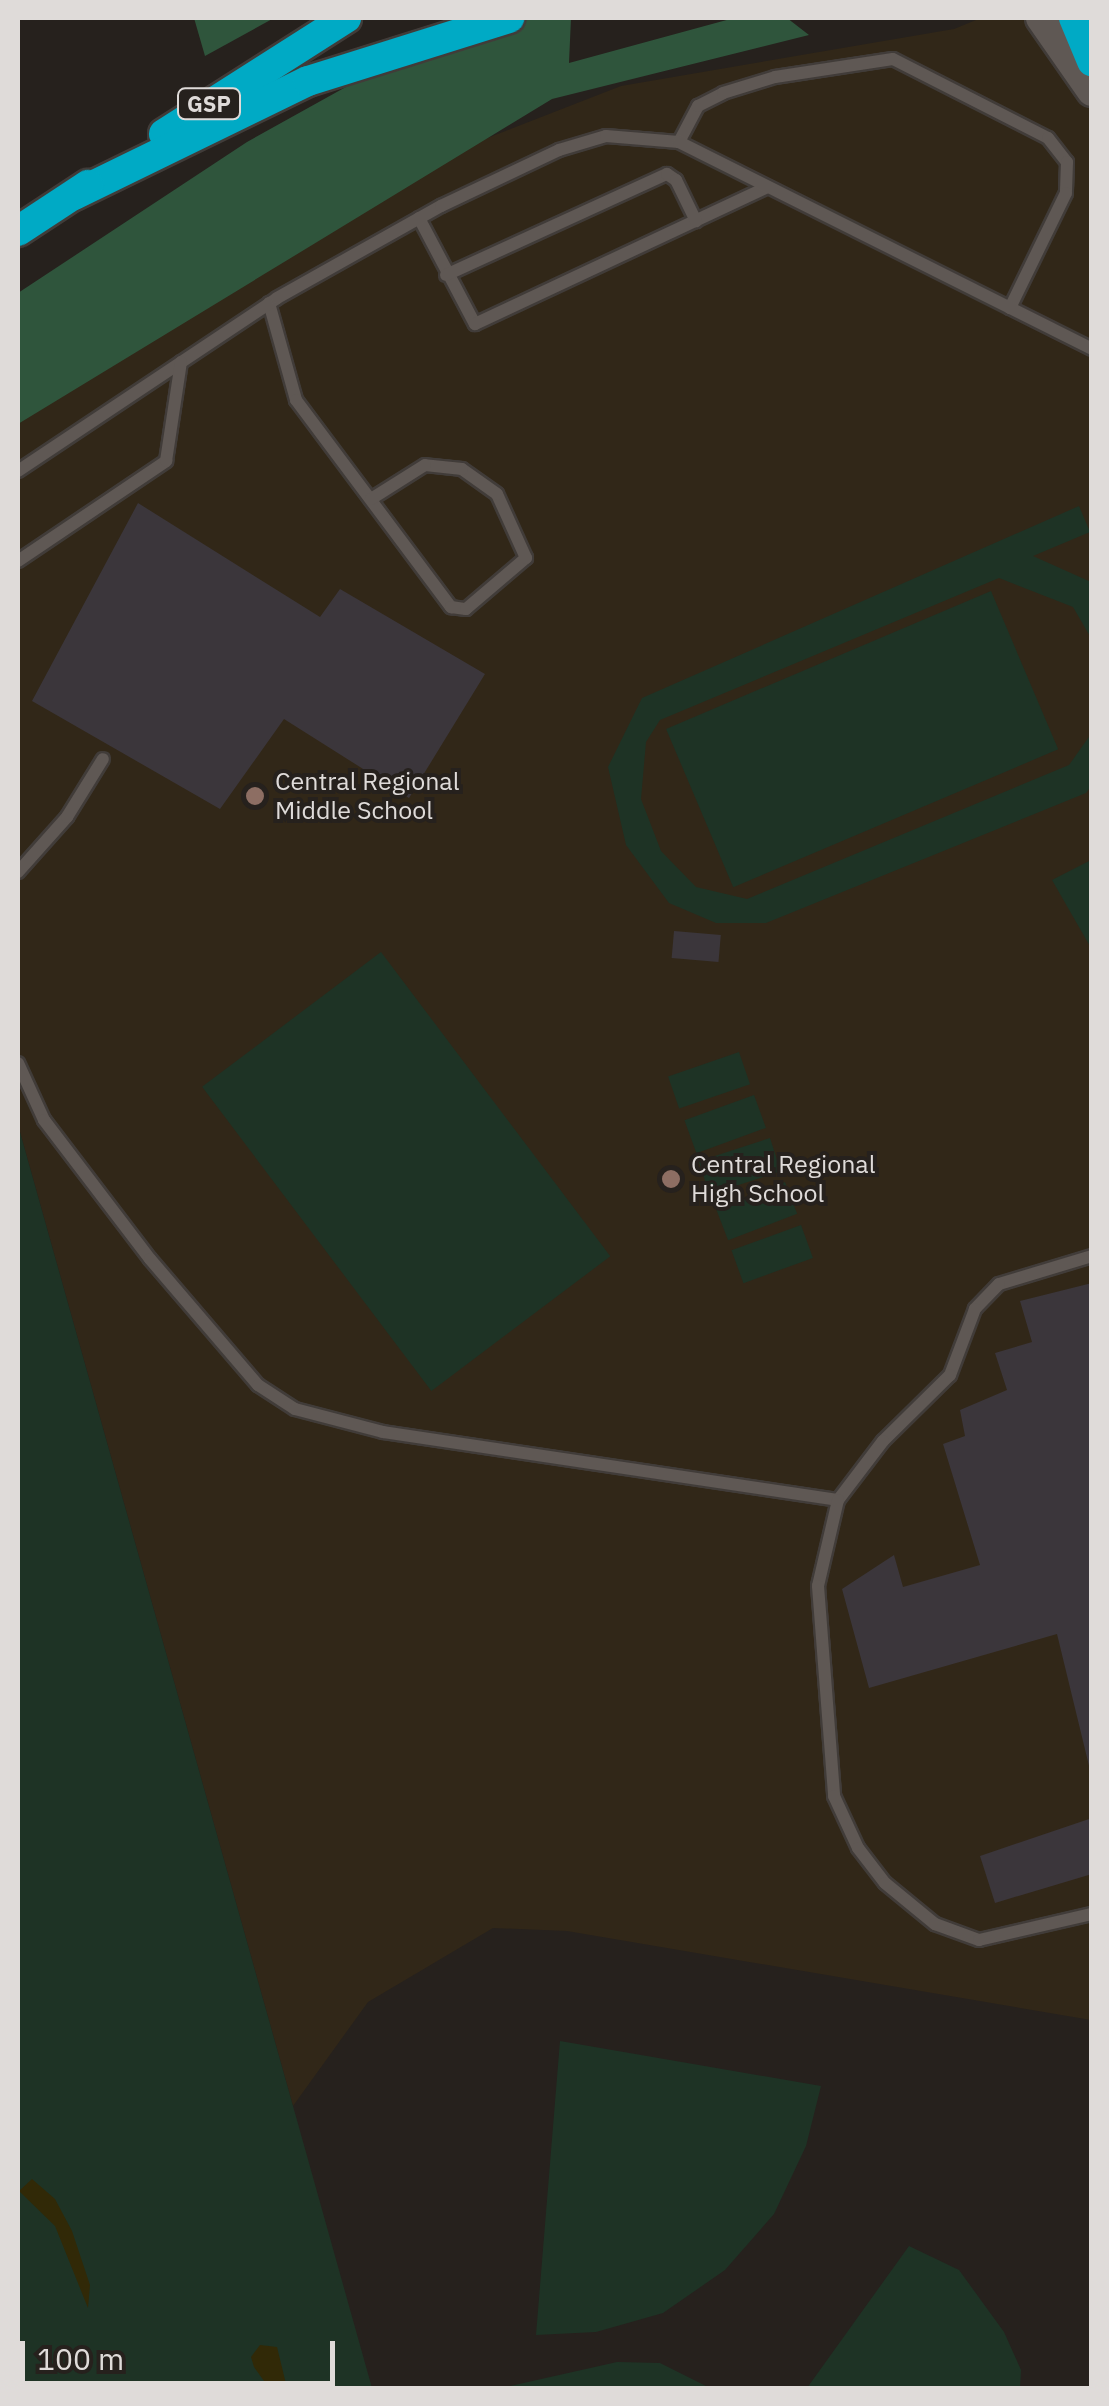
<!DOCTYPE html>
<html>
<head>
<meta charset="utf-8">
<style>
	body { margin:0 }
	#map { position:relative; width:1109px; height:2406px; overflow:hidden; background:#26211d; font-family:"IBM Plex Sans",sans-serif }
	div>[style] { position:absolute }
	.education>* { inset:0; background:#312718 }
	.green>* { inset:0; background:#1e3325; transform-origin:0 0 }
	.forest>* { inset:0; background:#2f553c }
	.sand>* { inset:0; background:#312907 }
	.building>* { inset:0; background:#3b363b; transform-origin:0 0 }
	.roads { filter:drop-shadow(2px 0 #413c39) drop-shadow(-2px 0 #413c39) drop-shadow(0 2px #413c39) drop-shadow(0 -2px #413c39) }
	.lane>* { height:12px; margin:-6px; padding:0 6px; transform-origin:6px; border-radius:6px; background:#5f5854 }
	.secondary>* { height:30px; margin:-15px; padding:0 15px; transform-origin:15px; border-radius:15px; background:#5f5854 }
	.highway>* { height:30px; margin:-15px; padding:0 15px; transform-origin:15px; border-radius:15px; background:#00aac5 }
	.dots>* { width:28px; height:28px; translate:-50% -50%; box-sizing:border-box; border:5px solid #26211d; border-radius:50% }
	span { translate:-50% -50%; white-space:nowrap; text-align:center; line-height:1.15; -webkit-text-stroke:8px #26211d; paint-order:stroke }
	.shield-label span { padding:2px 8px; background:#26211d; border:2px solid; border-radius:8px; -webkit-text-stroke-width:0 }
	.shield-label { font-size:22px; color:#dfdbd9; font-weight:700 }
	.poi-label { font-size:25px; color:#dfdbd9 }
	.left { translate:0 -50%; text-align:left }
	.frame { position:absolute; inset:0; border:20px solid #dfdbd9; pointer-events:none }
	.scale { position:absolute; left:20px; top:2341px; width:315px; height:45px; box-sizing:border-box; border:5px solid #dfdbd9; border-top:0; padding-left:12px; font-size:30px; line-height:35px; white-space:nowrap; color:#dfdbd9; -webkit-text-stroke:8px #26211d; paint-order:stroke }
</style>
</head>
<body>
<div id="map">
	<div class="education">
		<i style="clip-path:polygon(981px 18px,1041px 18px,1091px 91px,1091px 2020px,567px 1931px,493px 1928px,368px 2002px,293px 2106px,18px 1125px,18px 408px,431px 160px,621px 86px,954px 29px)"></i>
	</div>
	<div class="green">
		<i style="clip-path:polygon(1079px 506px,1090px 532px,1033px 556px,1091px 582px,1091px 638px,1073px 607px,999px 578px,660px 720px,646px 742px,641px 799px,661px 851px,696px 887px,747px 899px,1069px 765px,1091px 734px,1091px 786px,1086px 793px,766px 923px,716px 923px,669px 903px,626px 845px,608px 767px,642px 698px)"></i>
		<i style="left:991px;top:591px;width:172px;height:353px;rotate:67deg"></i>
		<i style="clip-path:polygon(1091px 860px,1091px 948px,1052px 880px)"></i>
		<i style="left:381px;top:952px;width:381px;height:224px;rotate:53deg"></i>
		<i style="left:739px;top:1052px;width:34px;height:75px;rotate:71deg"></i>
		<i style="left:754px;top:1095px;width:35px;height:74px;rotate:70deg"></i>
		<i style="clip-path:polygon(18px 1125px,293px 2106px,372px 2388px,18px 2388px)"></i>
		<i style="left:770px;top:1138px;width:35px;height:75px;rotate:72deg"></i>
		<i style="left:785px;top:1182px;width:34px;height:74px;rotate:69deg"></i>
		<i style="left:801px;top:1225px;width:35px;height:74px;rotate:70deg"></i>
		<i style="clip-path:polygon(560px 2041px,821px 2086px,806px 2146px,774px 2214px,725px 2270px,663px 2313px,596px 2332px,536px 2335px)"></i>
		<i style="clip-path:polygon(909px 2246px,959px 2270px,1004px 2332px,1021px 2370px,1020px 2388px,807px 2388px)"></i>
		<i style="clip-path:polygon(617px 2362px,660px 2363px,710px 2388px,501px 2388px)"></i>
	</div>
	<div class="forest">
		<i style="clip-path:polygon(194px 18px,274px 18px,205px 56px)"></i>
		<i style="clip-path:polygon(470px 18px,571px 18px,569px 63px,734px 18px,787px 18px,809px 35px,552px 99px,18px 424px,18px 293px,247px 142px)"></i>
	</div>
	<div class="sand">
		<i style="clip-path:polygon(32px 2179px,55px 2199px,72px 2231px,90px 2285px,88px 2308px,55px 2226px,19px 2191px)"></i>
		<i style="clip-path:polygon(260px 2345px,277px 2347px,287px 2388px,269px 2388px,254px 2367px,251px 2357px)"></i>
	</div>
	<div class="building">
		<i style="clip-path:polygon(138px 503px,320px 617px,340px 589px,485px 674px,409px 798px,284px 719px,220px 809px,32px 701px)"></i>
		<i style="left:674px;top:931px;width:47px;height:27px;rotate:5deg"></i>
		<i style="clip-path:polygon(1092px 1283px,1092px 1769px,1090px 1770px,1057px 1634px,869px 1688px,842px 1589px,894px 1555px,903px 1587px,980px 1565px,943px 1444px,965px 1436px,960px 1410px,1007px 1390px,995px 1353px,1032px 1342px,1020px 1301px)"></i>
		<i style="clip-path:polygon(1092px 1818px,1092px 1874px,995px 1903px,980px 1856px)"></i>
	</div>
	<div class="roads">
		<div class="lane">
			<i style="left:679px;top:142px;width:41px;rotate:-62.2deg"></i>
			<i style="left:698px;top:106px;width:28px;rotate:-27deg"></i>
			<i style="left:723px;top:93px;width:54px;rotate:-17.1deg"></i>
			<i style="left:775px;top:77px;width:119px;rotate:-8.7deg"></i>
			<i style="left:893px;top:59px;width:174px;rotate:27deg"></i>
			<i style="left:1048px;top:138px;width:31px;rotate:52deg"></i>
			<i style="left:1067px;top:162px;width:31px;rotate:92deg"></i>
			<i style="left:1066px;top:193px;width:128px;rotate:116deg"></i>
			<i style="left:419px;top:218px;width:120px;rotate:62.2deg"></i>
			<i style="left:475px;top:324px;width:323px;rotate:-25.1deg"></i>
			<i style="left:446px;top:275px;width:243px;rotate:-24.6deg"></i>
			<i style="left:667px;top:174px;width:11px;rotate:34deg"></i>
			<i style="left:676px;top:180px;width:46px;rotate:64deg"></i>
			<i style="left:269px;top:303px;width:101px;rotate:74.4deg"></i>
			<i style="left:296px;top:400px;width:259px;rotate:53.2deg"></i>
			<i style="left:451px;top:607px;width:15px;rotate:8deg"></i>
			<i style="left:466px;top:609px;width:79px;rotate:-40.4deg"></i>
			<i style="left:526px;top:558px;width:70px;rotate:-114.4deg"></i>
			<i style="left:497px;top:494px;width:43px;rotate:-144.5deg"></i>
			<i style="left:462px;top:469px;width:37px;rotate:-174deg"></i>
			<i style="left:425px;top:465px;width:64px;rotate:147.8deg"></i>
			<i style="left:18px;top:471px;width:311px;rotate:-33.7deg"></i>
			<i style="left:277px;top:298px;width:188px;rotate:-29.3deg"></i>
			<i style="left:441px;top:206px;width:131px;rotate:-25.4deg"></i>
			<i style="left:559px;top:150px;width:49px;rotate:-16.6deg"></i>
			<i style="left:606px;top:136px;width:73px;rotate:4.7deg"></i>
			<i style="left:679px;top:142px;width:462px;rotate:26.6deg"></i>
			<i style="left:18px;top:561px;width:179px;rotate:-34deg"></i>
			<i style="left:166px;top:461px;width:100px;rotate:-81.4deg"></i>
			<i style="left:18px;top:872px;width:74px;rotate:-48.3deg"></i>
			<i style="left:67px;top:817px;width:68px;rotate:-58.2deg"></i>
			<i style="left:18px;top:1063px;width:63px;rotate:65.5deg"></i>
			<i style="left:44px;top:1120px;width:175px;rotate:52.7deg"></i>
			<i style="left:150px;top:1259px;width:166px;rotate:49.4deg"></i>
			<i style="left:258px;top:1385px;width:44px;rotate:33deg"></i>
			<i style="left:295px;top:1409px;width:91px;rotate:14.6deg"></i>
			<i style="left:383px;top:1432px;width:460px;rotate:8.5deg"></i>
			<i style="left:1092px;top:1256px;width:97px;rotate:163.2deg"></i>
			<i style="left:999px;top:1284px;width:35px;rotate:134deg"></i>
			<i style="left:975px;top:1309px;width:71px;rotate:110.7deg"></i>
			<i style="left:950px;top:1375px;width:94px;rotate:135.4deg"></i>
			<i style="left:883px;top:1441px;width:74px;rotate:127.3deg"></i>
			<i style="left:838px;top:1500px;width:88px;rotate:103.1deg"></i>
			<i style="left:818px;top:1586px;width:211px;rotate:85.6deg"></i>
			<i style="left:834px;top:1796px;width:57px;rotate:65.2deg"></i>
			<i style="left:858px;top:1848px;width:44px;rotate:52.4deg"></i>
			<i style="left:885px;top:1883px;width:65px;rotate:39.4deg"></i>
			<i style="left:935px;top:1924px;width:47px;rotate:20deg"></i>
			<i style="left:979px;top:1940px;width:116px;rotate:-13deg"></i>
		</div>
		<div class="secondary">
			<i style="left:1041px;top:18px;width:89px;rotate:55.1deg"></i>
		</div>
		<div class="highway">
			<i style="left:1074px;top:18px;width:47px;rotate:67.3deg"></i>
			<i style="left:164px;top:134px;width:216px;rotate:-32.5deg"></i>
			<i style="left:74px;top:195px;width:260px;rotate:-26deg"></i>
			<i style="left:308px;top:81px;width:211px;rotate:-17.4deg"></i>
			<i style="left:18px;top:231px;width:84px;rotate:-33.3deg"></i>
		</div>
	</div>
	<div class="dots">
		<i style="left:255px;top:796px;background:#8d6e63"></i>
		<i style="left:671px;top:1179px;background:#8d6e63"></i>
	</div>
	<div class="shield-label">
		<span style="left:209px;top:104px">GSP</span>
	</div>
	<div class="poi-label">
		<span class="left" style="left:275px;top:796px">Central Regional<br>Middle School</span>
		<span class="left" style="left:691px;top:1179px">Central Regional<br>High School</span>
	</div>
	<div class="frame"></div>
	<div class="scale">100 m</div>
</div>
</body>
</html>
